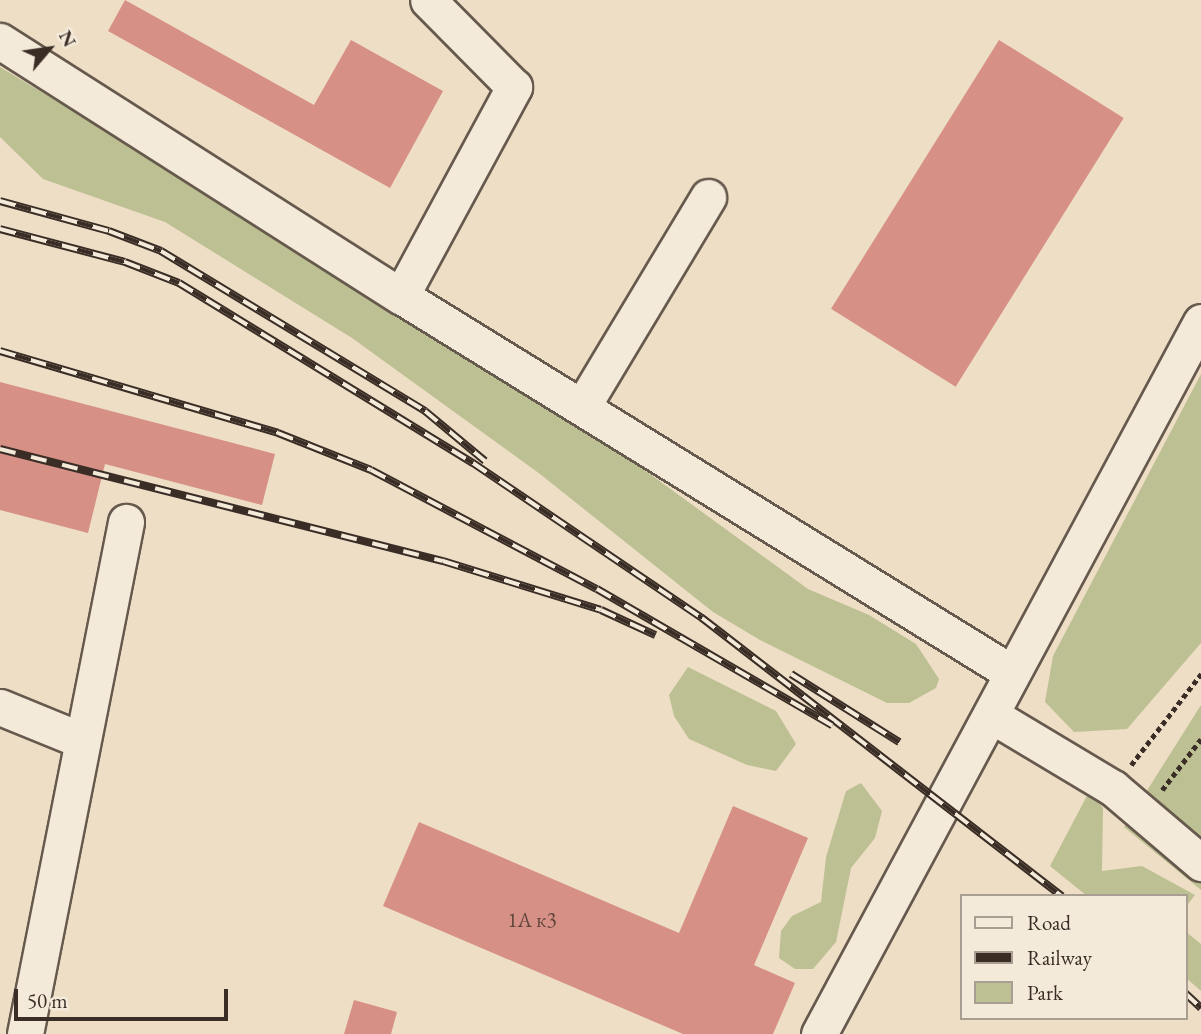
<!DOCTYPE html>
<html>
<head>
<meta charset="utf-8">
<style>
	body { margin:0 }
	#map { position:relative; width:1201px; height:1034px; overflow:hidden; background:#eedec6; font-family:"EB Garamond",serif }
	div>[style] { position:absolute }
	.green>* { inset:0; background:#bdc092 }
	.building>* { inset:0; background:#d69085; transform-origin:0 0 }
	.path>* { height:4.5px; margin-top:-2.25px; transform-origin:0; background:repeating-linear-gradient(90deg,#392d25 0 5px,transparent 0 8.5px) }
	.roads { filter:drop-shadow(2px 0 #66594d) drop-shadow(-2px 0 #66594d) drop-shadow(0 2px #66594d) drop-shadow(0 -2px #66594d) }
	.minor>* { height:35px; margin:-17.5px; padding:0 17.5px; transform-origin:17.5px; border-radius:17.5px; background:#f4eada }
	.rail>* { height:8px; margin-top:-4px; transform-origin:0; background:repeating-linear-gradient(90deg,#f4eada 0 16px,#392d25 0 32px); box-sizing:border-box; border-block:2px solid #392d25 }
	span { translate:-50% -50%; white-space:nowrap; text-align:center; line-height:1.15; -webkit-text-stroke:5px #f4eada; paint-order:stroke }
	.number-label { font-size:21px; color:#60463d }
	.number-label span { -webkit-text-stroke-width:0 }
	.legend { position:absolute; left:960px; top:894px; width:228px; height:126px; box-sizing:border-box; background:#f4eada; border:2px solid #a99e92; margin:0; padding:9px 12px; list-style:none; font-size:21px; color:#392d25 }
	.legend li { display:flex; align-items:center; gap:14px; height:35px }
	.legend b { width:35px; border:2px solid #a99e92 }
	.north { position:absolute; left:14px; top:14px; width:70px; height:70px; -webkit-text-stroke:5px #f4eada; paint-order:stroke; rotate:61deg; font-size:19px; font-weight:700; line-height:28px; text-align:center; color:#392d25 }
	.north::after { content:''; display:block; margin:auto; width:24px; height:32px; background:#392d25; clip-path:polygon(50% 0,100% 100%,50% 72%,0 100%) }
	.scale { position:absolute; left:14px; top:989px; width:214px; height:32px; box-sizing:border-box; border:4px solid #392d25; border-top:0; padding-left:9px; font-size:21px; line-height:24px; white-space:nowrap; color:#392d25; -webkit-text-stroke:5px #f4eada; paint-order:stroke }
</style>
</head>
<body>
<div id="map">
	<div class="green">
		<i style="clip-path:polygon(0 67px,396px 305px,632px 461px,808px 589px,869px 615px,916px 644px,939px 679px,936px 688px,909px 703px,887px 703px,760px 640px,713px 612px,540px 474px,352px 338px,165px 222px,43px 179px,0 137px)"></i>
		<i style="clip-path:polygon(1201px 374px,1201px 643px,1127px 729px,1074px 732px,1045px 702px,1053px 656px)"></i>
		<i style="clip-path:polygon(688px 667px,776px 711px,796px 744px,776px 771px,747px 765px,689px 739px,674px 716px,669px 695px)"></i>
		<i style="clip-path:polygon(1201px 705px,1201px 890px,1124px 827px)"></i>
		<i style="clip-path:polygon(861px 783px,882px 811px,875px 838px,851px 868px,836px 942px,813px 969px,795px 969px,779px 958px,781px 931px,792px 916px,821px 902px,826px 857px,846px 791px)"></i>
		<i style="clip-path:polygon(1090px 790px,1103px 808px,1102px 871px,1142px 866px,1195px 895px,1185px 908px,1185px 896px,1087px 896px,1050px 866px)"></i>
		<i style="clip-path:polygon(1185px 931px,1201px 944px,1201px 991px,1185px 977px)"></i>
	</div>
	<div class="building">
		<i style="clip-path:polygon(125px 0,314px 105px,351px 40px,443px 91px,390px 188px,108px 31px)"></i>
		<i style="left:999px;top:40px;width:147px;height:317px;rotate:32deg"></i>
		<i style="clip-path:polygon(0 382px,275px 454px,262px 505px,105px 464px,88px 533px,0 510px)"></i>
		<i style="clip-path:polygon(733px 806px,808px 838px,754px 965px,795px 983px,773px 1034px,683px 1034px,383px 906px,419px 822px,679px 933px)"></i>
		<i style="clip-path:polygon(354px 1000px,397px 1012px,391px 1034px,344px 1034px)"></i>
	</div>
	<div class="path">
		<i style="left:1131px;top:765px;width:115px;rotate:-52.4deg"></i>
		<i style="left:1162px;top:790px;width:64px;rotate:-52.6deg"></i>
	</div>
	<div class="roads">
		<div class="minor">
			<i style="left:0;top:41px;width:475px;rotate:32.5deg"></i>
			<i style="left:401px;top:296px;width:718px;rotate:31.68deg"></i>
			<i style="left:401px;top:296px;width:238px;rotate:-61.6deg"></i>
			<i style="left:514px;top:87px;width:122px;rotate:-134.7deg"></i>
			<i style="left:582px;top:407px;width:245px;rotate:-59deg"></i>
			<i style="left:0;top:707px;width:87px;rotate:22.2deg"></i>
			<i style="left:991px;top:715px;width:142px;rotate:30.9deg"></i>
			<i style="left:1113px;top:788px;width:116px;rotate:40.4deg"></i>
			<i style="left:25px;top:1034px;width:522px;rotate:-78.84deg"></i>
			<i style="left:819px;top:1034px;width:808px;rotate:-61.79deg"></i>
		</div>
	</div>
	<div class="rail">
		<i style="left:0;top:201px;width:113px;rotate:15.4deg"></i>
		<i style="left:109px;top:231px;width:56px;rotate:21deg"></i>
		<i style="left:161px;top:251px;width:309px;rotate:31.2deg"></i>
		<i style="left:425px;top:411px;width:78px;rotate:39.8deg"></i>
		<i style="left:0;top:229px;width:129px;rotate:14.8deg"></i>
		<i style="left:125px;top:262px;width:58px;rotate:21.3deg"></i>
		<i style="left:179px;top:283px;width:345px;rotate:31.5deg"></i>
		<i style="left:473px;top:463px;width:277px;rotate:34.1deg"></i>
		<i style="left:702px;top:618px;width:455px;rotate:37.7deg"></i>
		<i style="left:0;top:351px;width:290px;rotate:16.4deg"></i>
		<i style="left:278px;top:433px;width:100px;rotate:21.7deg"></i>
		<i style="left:371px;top:470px;width:255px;rotate:27.8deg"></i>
		<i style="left:597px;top:589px;width:272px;rotate:30.1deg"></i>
		<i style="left:0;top:449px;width:457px;rotate:14.2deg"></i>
		<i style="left:443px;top:561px;width:165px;rotate:17.2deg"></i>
		<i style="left:601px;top:610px;width:60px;rotate:24.8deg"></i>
		<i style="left:791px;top:674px;width:128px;rotate:32.2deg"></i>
		<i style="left:1185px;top:993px;width:22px;rotate:43deg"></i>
	</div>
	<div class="number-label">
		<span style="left:532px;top:920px">1А к3</span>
	</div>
	<ul class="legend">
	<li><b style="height:9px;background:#f4eada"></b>Road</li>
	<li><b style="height:9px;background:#392d25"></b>Railway</li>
	<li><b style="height:19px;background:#bdc092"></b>Park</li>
	</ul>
	<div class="north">N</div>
	<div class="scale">50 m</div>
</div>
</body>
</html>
